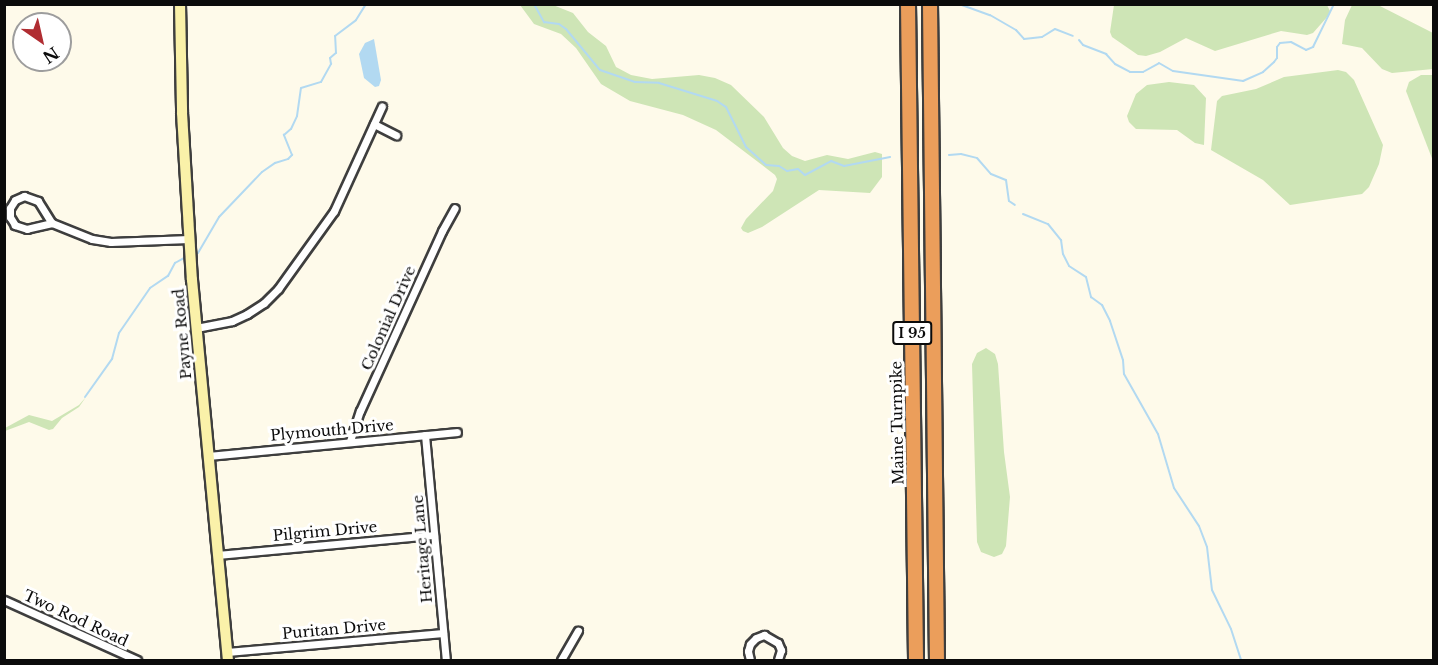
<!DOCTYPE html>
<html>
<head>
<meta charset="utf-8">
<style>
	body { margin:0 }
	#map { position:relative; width:1438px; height:665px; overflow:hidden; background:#fefaea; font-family:"Libre Baskerville",serif }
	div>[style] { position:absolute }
	.green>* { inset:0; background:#cee5b6 }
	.water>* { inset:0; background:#b2d9f1 }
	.stream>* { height:2px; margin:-1px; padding:0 1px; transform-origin:1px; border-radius:1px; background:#b2d9f1 }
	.roads { filter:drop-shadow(2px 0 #3e3e3e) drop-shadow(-2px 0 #3e3e3e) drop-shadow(0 2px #3e3e3e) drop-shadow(0 -2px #3e3e3e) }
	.street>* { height:7px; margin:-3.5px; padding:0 3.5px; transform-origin:3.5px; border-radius:3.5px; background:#fff }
	.secondary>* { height:10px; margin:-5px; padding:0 5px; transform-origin:5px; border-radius:5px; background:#faf1a9 }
	.highway>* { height:14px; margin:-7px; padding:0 7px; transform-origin:7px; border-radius:7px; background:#eb9e5b }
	span { translate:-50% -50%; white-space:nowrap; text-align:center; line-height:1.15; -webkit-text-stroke:6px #fff; paint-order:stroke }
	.shield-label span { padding:2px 4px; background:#fff; border:2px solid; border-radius:4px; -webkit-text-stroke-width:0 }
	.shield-label { font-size:14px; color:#0b0b0b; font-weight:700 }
	.street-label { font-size:15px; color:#0b0b0b }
	.frame { position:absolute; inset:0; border:6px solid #0b0b0b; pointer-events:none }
	.north { position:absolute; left:12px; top:12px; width:60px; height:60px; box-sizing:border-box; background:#fff; border:2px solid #9d9d9d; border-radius:50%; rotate:146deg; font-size:16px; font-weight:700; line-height:24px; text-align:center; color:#0b0b0b }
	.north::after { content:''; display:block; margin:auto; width:21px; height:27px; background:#b02d32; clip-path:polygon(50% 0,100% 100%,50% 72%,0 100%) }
</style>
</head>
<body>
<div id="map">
	<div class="green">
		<i style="clip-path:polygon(520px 5px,553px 5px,573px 13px,588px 32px,606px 46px,616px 67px,631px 75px,652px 79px,699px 75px,715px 78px,731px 85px,764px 117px,783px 148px,792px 156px,805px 161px,827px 155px,848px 159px,875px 152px,882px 154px,882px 177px,870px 193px,819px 190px,762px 227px,748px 233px,743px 231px,741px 228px,746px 219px,773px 191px,777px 179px,775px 175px,716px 130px,683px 115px,630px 101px,601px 84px,576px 48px,561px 34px,534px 24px)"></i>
		<i style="clip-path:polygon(1327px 5px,1330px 11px,1328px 16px,1313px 33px,1307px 35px,1281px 31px,1215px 51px,1186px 38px,1160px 52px,1146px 56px,1138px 55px,1112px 37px,1110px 32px,1114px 5px)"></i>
		<i style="clip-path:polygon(1352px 5px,1378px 5px,1433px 33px,1433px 69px,1392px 73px,1382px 69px,1362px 48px,1342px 44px,1345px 20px)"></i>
		<i style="clip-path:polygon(1338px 70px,1346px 72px,1354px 80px,1383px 145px,1379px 164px,1369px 187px,1362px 194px,1290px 205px,1263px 180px,1211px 150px,1217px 101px,1222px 96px,1256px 89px,1284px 77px)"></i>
		<i style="clip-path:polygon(1421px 75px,1433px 75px,1433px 161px,1406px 91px,1409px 82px)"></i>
		<i style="clip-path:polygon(1169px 82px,1194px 85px,1206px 98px,1204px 145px,1195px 143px,1177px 130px,1136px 129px,1129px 122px,1127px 116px,1136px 94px,1147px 85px)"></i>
		<i style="clip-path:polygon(986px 348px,995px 354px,998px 364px,1004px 452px,1010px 497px,1006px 546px,1002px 554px,994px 557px,981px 552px,977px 542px,972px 364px,977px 353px)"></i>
		<i style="clip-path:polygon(86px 397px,79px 407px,62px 418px,53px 429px,49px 430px,29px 422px,5px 431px,5px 428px,29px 415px,52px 421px,79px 405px)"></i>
	</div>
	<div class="water">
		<i style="clip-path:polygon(374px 39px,381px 80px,379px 86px,375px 87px,364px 78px,359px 54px,365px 43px)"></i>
	</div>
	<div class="stream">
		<i style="left:534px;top:4px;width:21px;rotate:61deg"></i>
		<i style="left:544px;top:22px;width:15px;rotate:8deg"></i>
		<i style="left:559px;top:24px;width:9px;rotate:36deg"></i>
		<i style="left:566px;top:29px;width:53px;rotate:50.3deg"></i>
		<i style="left:600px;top:70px;width:37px;rotate:19deg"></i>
		<i style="left:635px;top:82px;width:24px;rotate:2deg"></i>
		<i style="left:659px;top:83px;width:61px;rotate:17.2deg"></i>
		<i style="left:717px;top:101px;width:11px;rotate:34deg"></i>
		<i style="left:726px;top:107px;width:45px;rotate:63.4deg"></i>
		<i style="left:746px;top:147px;width:27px;rotate:42deg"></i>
		<i style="left:766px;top:165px;width:13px;rotate:4deg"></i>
		<i style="left:779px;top:166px;width:9px;rotate:32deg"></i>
		<i style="left:787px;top:171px;width:11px;rotate:-10deg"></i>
		<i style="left:798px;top:169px;width:9px;rotate:41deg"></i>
		<i style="left:805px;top:175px;width:30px;rotate:-28deg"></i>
		<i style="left:831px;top:161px;width:14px;rotate:21deg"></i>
		<i style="left:844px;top:166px;width:47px;rotate:-11.1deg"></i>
		<i style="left:959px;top:4px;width:33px;rotate:20deg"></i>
		<i style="left:990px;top:15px;width:30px;rotate:30deg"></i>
		<i style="left:1016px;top:30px;width:12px;rotate:48deg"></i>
		<i style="left:1024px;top:39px;width:18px;rotate:-6deg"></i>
		<i style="left:1042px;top:37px;width:15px;rotate:-32deg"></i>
		<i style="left:1055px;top:29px;width:19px;rotate:21deg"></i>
		<i style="left:1079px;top:40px;width:6px;rotate:51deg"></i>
		<i style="left:1083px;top:45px;width:25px;rotate:21deg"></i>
		<i style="left:1106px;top:54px;width:13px;rotate:48deg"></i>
		<i style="left:1115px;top:64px;width:17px;rotate:28deg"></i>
		<i style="left:1130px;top:72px;width:13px"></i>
		<i style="left:1143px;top:72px;width:18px;rotate:-29deg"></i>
		<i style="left:1159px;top:63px;width:16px;rotate:30deg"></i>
		<i style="left:1173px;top:71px;width:71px;rotate:8.1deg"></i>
		<i style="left:1243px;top:81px;width:22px;rotate:-24deg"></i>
		<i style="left:1263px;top:72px;width:15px;rotate:-42deg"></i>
		<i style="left:1274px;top:62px;width:5px;rotate:-53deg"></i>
		<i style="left:1277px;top:58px;width:11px;rotate:-90deg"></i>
		<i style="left:1277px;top:47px;width:5px;rotate:-53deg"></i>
		<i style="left:1280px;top:43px;width:11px;rotate:-5deg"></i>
		<i style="left:1291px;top:42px;width:17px;rotate:28deg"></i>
		<i style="left:1306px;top:50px;width:8px;rotate:-23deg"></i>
		<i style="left:1313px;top:47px;width:48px;rotate:-64deg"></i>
		<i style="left:949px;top:155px;width:12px;rotate:-5deg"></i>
		<i style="left:961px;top:154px;width:16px;rotate:14deg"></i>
		<i style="left:977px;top:158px;width:21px;rotate:49deg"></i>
		<i style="left:991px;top:174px;width:16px;rotate:22deg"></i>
		<i style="left:1006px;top:180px;width:21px;rotate:82deg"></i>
		<i style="left:1009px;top:201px;width:7px;rotate:34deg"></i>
		<i style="left:1023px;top:214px;width:27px;rotate:22deg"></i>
		<i style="left:1048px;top:224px;width:21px;rotate:51deg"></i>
		<i style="left:1061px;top:240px;width:14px;rotate:82deg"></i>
		<i style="left:1063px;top:254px;width:13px;rotate:63deg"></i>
		<i style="left:1069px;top:266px;width:20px;rotate:33deg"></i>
		<i style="left:1086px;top:277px;width:21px;rotate:76deg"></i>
		<i style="left:1091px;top:297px;width:14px;rotate:36deg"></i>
		<i style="left:1102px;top:305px;width:18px;rotate:63deg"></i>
		<i style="left:1110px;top:321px;width:41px;rotate:71.6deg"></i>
		<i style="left:1123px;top:360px;width:14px;rotate:86deg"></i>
		<i style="left:1124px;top:374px;width:69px;rotate:60.5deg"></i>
		<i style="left:1158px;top:434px;width:56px;rotate:73.5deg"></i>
		<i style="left:1174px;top:488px;width:45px;rotate:56.7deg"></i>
		<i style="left:1199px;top:526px;width:22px;rotate:69deg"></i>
		<i style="left:1207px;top:547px;width:43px;rotate:83.4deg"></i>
		<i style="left:1212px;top:590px;width:43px;rotate:64deg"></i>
		<i style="left:1231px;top:629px;width:33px;rotate:72deg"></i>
		<i style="left:198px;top:253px;width:42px;rotate:-59.7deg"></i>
		<i style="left:219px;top:217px;width:62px;rotate:-46.3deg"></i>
		<i style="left:262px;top:172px;width:16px;rotate:-35deg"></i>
		<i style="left:275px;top:163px;width:14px;rotate:-17deg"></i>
		<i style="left:288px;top:159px;width:6px;rotate:-45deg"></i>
		<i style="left:292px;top:155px;width:22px;rotate:-112deg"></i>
		<i style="left:284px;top:135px;width:9px;rotate:-41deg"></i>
		<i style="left:291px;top:129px;width:14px;rotate:-65deg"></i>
		<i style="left:297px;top:116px;width:28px;rotate:-82deg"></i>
		<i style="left:301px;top:88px;width:21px;rotate:-17deg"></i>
		<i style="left:321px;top:82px;width:21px;rotate:-61deg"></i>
		<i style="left:331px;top:64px;width:6px;rotate:-99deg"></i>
		<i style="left:330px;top:58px;width:8px;rotate:-40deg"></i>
		<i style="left:336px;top:53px;width:17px;rotate:-93deg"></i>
		<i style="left:335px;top:36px;width:26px;rotate:-37deg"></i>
		<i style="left:356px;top:20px;width:19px;rotate:-58deg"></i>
		<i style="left:85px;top:397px;width:47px;rotate:-54.6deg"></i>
		<i style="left:112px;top:359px;width:27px;rotate:-75deg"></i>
		<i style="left:119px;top:333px;width:55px;rotate:-55.4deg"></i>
		<i style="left:150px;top:288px;width:22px;rotate:-34deg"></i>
		<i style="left:168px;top:276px;width:15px;rotate:-62deg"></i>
		<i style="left:175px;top:263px;width:10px;rotate:-29deg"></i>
	</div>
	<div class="roads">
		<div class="street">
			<i style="left:374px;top:124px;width:25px;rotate:27deg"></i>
			<i style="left:24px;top:196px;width:15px;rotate:20deg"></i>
			<i style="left:38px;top:201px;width:26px;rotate:58deg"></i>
			<i style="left:52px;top:223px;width:26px;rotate:167deg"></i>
			<i style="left:27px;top:229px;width:13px;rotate:-162deg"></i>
			<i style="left:15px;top:225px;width:9px;rotate:-122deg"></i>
			<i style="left:10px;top:217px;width:9px;rotate:-90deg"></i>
			<i style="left:10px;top:208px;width:9px;rotate:-58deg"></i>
			<i style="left:15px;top:200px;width:10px;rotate:-24deg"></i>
			<i style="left:52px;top:223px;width:43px;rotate:21.8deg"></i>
			<i style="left:92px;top:239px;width:19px;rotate:9deg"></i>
			<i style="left:111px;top:242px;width:78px;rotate:-2.2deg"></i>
			<i style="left:196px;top:328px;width:37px;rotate:-11deg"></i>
			<i style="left:232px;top:321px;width:17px;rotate:-25deg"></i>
			<i style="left:247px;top:314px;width:20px;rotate:-33deg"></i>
			<i style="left:264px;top:303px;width:20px;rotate:-45deg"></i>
			<i style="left:278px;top:289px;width:96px;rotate:-54.3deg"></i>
			<i style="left:334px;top:211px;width:115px;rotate:-65.4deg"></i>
			<i style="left:425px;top:435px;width:226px;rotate:84.7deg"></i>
			<i style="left:350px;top:441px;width:32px;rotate:-72deg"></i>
			<i style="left:360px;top:411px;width:198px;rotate:-65.5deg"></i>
			<i style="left:442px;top:231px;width:26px;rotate:-61deg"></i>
			<i style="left:209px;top:456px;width:249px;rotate:-5.5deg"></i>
			<i style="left:218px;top:555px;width:217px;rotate:-5.3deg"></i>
			<i style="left:4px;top:600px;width:146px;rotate:24.3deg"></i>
			<i style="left:227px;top:652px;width:217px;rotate:-5deg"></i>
			<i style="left:561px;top:660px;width:34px;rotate:-60deg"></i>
			<i style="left:750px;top:660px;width:9px;rotate:-103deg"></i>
			<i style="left:748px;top:651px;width:7px;rotate:-74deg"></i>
			<i style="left:750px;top:644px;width:8px;rotate:-45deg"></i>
			<i style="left:756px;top:638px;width:9px;rotate:-21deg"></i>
			<i style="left:764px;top:635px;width:16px;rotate:30deg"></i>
			<i style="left:778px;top:643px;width:8px;rotate:67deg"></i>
			<i style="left:781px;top:650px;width:10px;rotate:107deg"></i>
		</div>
		<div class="secondary">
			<i style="left:180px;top:4px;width:109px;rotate:88.9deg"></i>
			<i style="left:182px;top:113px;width:167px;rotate:86.6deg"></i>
			<i style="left:192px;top:280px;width:382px;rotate:84.6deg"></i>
		</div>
		<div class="highway">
			<i style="left:908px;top:4px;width:656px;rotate:89.3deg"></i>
			<i style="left:930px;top:4px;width:656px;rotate:89.39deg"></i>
		</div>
	</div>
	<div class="shield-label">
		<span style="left:912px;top:333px">I 95</span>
	</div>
	<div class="street-label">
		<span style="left:388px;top:318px;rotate:-66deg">Colonial Drive</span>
		<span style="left:182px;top:334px;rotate:-95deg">Payne Road</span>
		<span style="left:897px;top:423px;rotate:-91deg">Maine Turnpike</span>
		<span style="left:332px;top:430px;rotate:-5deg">Plymouth Drive</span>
		<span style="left:325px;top:531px;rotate:-5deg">Pilgrim Drive</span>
		<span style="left:422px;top:549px;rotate:-95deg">Heritage Lane</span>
		<span style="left:76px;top:618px;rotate:25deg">Two Rod Road</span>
		<span style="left:334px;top:629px;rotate:-5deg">Puritan Drive</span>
	</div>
	<div class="frame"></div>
	<div class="north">N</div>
</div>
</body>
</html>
